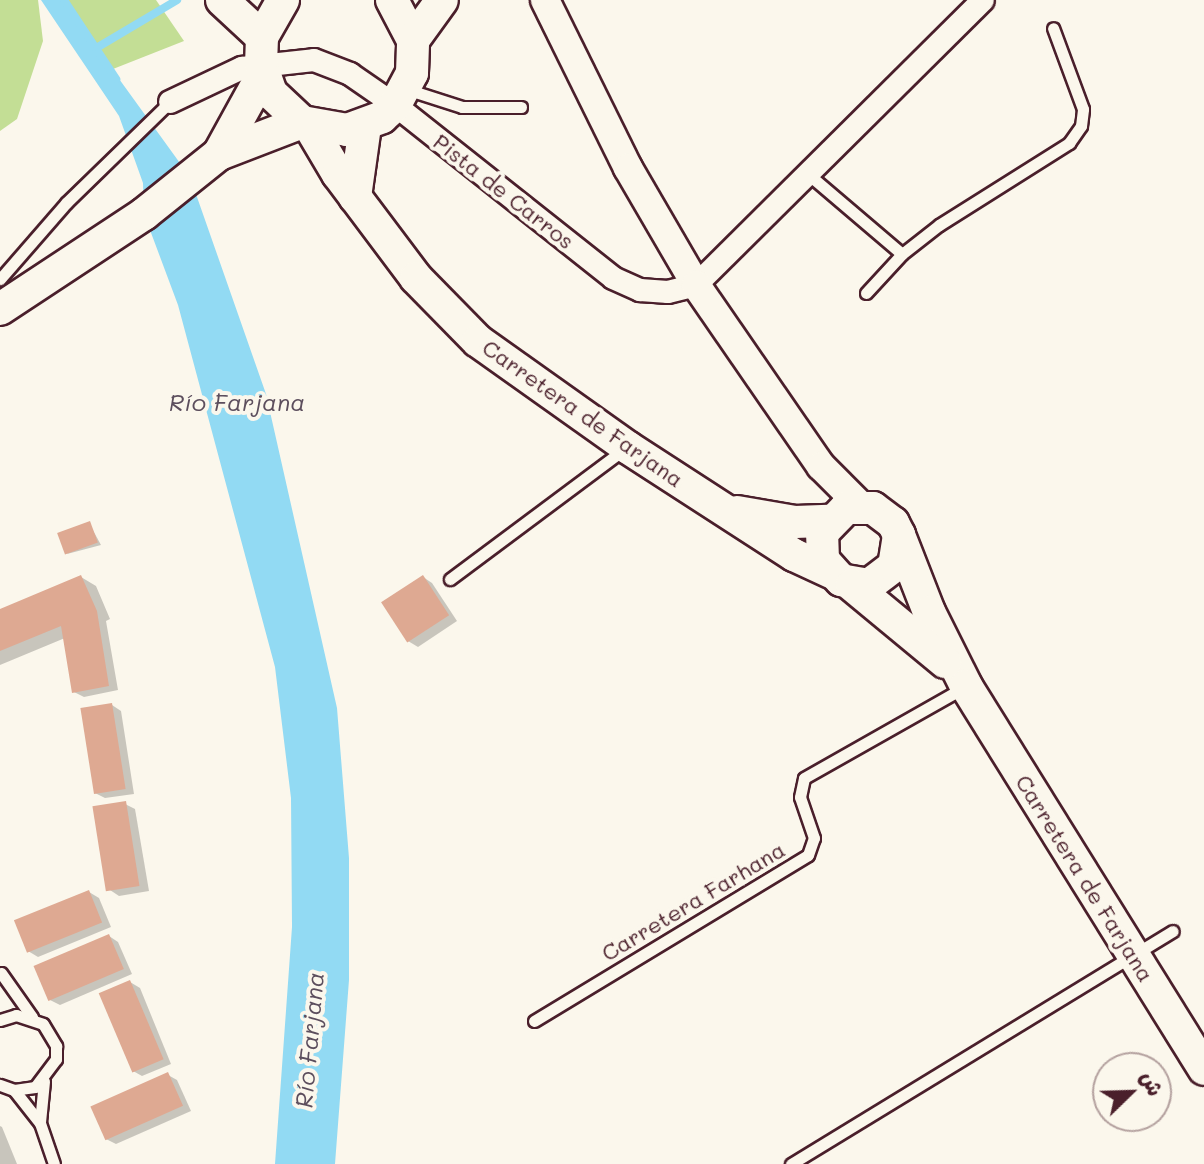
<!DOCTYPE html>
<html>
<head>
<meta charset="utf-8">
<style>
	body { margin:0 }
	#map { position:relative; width:1204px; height:1164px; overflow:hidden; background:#fbf7ec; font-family:Mali,"Playpen Sans Arabic",sans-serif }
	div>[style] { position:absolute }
	.green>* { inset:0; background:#c3de95 }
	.water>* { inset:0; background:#92daf3 }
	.shadow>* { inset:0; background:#0003 }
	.stream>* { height:8px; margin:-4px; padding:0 4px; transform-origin:4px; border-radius:4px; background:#92daf3 }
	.building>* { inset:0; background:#dea992; transform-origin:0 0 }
	.roads { filter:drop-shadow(2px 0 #4a1f2b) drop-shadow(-2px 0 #4a1f2b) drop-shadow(0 2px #4a1f2b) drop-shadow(0 -2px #4a1f2b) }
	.service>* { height:11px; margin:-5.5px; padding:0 5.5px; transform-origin:5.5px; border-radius:5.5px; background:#fbf7ec }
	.minor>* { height:22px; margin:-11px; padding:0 11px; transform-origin:11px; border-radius:11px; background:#fbf7ec }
	.tertiary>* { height:28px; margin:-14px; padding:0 14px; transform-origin:14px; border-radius:14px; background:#fbf7ec }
	.secondary>* { height:32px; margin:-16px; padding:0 16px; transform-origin:16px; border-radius:16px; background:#fbf7ec }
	span { translate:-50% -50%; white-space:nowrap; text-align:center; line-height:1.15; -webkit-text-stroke:8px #fbf7ec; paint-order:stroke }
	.street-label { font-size:22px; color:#4a1f2b }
	.water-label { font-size:24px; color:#5c4e5d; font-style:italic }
	.north { position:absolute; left:1092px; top:1052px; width:80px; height:80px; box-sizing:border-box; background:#fbf7ec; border:2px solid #b4a19f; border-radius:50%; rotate:67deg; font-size:22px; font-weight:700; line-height:32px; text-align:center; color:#4a1f2b }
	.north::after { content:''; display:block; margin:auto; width:28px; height:36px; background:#4a1f2b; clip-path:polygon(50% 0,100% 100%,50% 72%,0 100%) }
</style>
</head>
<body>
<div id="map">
	<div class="green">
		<i style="clip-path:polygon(0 0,38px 0,43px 41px,17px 119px,0 131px)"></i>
		<i style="clip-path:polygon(64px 0,156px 0,184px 41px,113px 69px)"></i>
	</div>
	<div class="water">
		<i style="clip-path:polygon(41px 0,62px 0,190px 177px,266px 394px,337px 708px,349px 858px,349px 980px,335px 1164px,275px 1164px,292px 927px,291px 798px,275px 667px,178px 305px,144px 214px,143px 183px,119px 116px)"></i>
	</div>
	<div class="shadow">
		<i style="clip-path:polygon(89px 523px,101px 545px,67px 554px)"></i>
		<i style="clip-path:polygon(81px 577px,96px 586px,110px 619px,106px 621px,118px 690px,84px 697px,74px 692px,65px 638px,0 665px,0 611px)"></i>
		<i style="clip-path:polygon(423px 577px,432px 583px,457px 621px,418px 647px,408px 641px)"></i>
		<i style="clip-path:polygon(112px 705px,121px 711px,134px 794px,105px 798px,95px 793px)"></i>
		<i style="clip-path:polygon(125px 804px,135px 809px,149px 891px,119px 896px,110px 890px)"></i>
		<i style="clip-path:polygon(89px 892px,99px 898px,111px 927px,38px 957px,28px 951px)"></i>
		<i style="clip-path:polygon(109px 936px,118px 942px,132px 974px,60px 1005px,50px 1000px)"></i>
		<i style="clip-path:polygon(130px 982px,140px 988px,171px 1064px,142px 1076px,133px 1071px)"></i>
		<i style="clip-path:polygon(168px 1075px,177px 1080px,191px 1111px,116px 1144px,106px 1139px)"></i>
		<i style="clip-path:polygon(0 1126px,2px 1127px,17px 1164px,0 1164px)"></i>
	</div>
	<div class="stream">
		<i style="left:64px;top:0;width:95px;rotate:56.6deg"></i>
		<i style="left:98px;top:47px;width:92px;rotate:-30.7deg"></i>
	</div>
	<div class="building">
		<i style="left:90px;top:521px;width:23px;height:35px;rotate:70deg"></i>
		<i style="clip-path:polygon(81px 575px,97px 611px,109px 686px,72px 693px,61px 626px,0 651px,0 609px)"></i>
		<i style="left:423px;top:575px;width:48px;height:50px;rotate:57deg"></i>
		<i style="left:112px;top:703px;width:87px;height:32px;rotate:81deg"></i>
		<i style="left:126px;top:801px;width:86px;height:34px;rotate:81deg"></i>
		<i style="left:89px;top:890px;width:35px;height:81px;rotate:68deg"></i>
		<i style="left:109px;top:934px;width:38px;height:82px;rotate:67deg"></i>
		<i style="left:130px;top:980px;width:86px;height:34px;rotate:67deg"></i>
		<i style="left:168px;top:1072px;width:37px;height:85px;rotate:66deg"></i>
	</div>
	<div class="roads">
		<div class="service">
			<i style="left:406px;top:89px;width:59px;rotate:17.8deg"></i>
			<i style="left:462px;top:107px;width:59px"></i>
			<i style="left:808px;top:174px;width:123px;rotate:40.4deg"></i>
			<i style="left:0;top:279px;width:101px;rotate:-49deg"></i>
			<i style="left:66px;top:203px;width:145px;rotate:-44.2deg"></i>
			<i style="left:866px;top:293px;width:53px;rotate:-47.3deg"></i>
			<i style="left:902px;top:254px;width:47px;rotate:-38.1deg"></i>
			<i style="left:939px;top:225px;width:154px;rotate:-32.2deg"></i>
			<i style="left:1069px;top:143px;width:21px;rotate:-55deg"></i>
			<i style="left:1081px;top:126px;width:17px;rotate:-83deg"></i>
			<i style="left:1083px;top:109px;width:86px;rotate:-110.3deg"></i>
			<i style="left:450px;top:579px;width:216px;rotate:-36.7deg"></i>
			<i style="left:1px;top:973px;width:54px;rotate:54.8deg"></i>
			<i style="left:0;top:1020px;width:17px;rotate:-17deg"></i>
			<i style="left:16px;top:1015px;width:28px;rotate:18deg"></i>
			<i style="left:43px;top:1024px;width:26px;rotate:59deg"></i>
			<i style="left:56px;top:1046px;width:13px;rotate:90deg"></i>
			<i style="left:56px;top:1059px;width:35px;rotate:127deg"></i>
			<i style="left:35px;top:1087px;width:21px;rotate:172deg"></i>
			<i style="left:14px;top:1090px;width:15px;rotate:-160deg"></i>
			<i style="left:534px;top:1021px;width:320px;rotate:-31.2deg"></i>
			<i style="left:808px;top:855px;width:18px;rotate:-71deg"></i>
			<i style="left:814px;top:838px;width:43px;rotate:-108.9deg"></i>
			<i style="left:800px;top:797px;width:19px;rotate:-78deg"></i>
			<i style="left:804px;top:778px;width:185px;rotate:-29.5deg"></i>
			<i style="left:14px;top:1090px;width:42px;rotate:51.8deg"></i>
			<i style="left:40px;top:1123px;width:43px;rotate:71.1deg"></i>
			<i style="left:40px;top:1122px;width:41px;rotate:-84.4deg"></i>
			<i style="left:791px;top:1164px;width:447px;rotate:-31.4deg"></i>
		</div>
		<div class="minor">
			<i style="left:170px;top:102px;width:80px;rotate:-25.3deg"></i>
			<i style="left:242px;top:68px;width:72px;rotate:-6.3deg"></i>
			<i style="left:314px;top:60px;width:39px;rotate:21deg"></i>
			<i style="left:350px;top:74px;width:55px;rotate:34.6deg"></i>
			<i style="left:395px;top:105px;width:278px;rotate:38.4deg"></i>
			<i style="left:613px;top:278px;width:30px;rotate:24deg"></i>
			<i style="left:640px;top:290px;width:28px;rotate:4deg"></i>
			<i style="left:668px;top:292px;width:29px;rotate:-14deg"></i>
			<i style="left:696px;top:285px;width:404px;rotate:-44.8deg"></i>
		</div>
		<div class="tertiary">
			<i style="left:545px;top:0;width:187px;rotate:63.7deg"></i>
			<i style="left:628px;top:168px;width:135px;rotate:59.8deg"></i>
			<i style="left:696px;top:285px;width:220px;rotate:55.4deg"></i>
			<i style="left:821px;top:466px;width:55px;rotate:45deg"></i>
		</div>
		<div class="secondary">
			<i style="left:222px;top:0;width:54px;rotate:42.8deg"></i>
			<i style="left:283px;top:0;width:43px;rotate:119.6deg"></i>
			<i style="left:262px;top:37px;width:27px;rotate:92deg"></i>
			<i style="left:261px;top:64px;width:31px;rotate:71deg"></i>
			<i style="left:271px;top:93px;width:42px;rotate:43.1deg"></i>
			<i style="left:302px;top:122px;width:46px;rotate:10.1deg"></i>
			<i style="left:347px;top:130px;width:37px;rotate:-20deg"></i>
			<i style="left:382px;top:117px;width:18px;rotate:-43deg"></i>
			<i style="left:395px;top:105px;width:36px;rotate:-62deg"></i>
			<i style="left:412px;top:73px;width:33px;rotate:-88deg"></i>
			<i style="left:413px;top:40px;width:45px;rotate:-117.7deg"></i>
			<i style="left:413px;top:40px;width:49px;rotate:-54.1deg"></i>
			<i style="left:309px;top:125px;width:57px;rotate:59.4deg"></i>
			<i style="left:338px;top:174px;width:130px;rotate:53.1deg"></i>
			<i style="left:416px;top:278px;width:88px;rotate:45.5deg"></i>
			<i style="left:478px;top:341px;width:183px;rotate:35.4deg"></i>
			<i style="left:627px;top:447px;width:199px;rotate:32.9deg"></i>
			<i style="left:794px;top:555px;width:41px;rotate:24.7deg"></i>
			<i style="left:219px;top:154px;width:91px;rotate:-61.2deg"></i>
			<i style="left:355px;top:197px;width:72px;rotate:-82deg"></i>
			<i style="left:0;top:309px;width:173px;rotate:-33.4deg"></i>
			<i style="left:144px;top:214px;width:96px;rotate:-38.7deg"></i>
			<i style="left:219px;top:154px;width:89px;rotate:-21.1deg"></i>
			<i style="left:737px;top:512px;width:59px;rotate:9.8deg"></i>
			<i style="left:795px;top:522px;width:34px;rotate:-2deg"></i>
			<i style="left:899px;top:535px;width:31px;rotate:99deg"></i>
			<i style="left:894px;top:566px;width:31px;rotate:143deg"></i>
			<i style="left:869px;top:585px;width:28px;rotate:-170deg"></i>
			<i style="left:841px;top:580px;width:27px;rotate:-132deg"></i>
			<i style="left:823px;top:560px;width:27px;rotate:-92deg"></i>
			<i style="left:822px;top:533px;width:35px;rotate:-46deg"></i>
			<i style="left:846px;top:508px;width:27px"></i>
			<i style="left:873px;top:508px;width:25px;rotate:37deg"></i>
			<i style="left:893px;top:523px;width:13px;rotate:63deg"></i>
			<i style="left:899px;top:535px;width:83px;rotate:68.7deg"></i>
			<i style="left:929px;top:612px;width:83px;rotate:63.4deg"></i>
			<i style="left:966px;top:686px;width:451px;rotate:58.1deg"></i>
			<i style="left:852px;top:585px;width:121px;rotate:39.6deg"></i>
		</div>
	</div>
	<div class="street-label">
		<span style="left:504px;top:191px;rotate:38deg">Pista de Carros</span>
		<span style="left:583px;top:413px;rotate:35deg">Carretera de Farjana</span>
		<span style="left:1085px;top:878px;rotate:58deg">Carretera de Farjana</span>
		<span style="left:693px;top:901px;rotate:-31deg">Carretera Farhana</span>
	</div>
	<div class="water-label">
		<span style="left:237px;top:402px">Río Farjana</span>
		<span style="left:309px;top:1040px;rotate:-85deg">Río Farjana</span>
	</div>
	<div class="north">ش</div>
</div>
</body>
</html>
